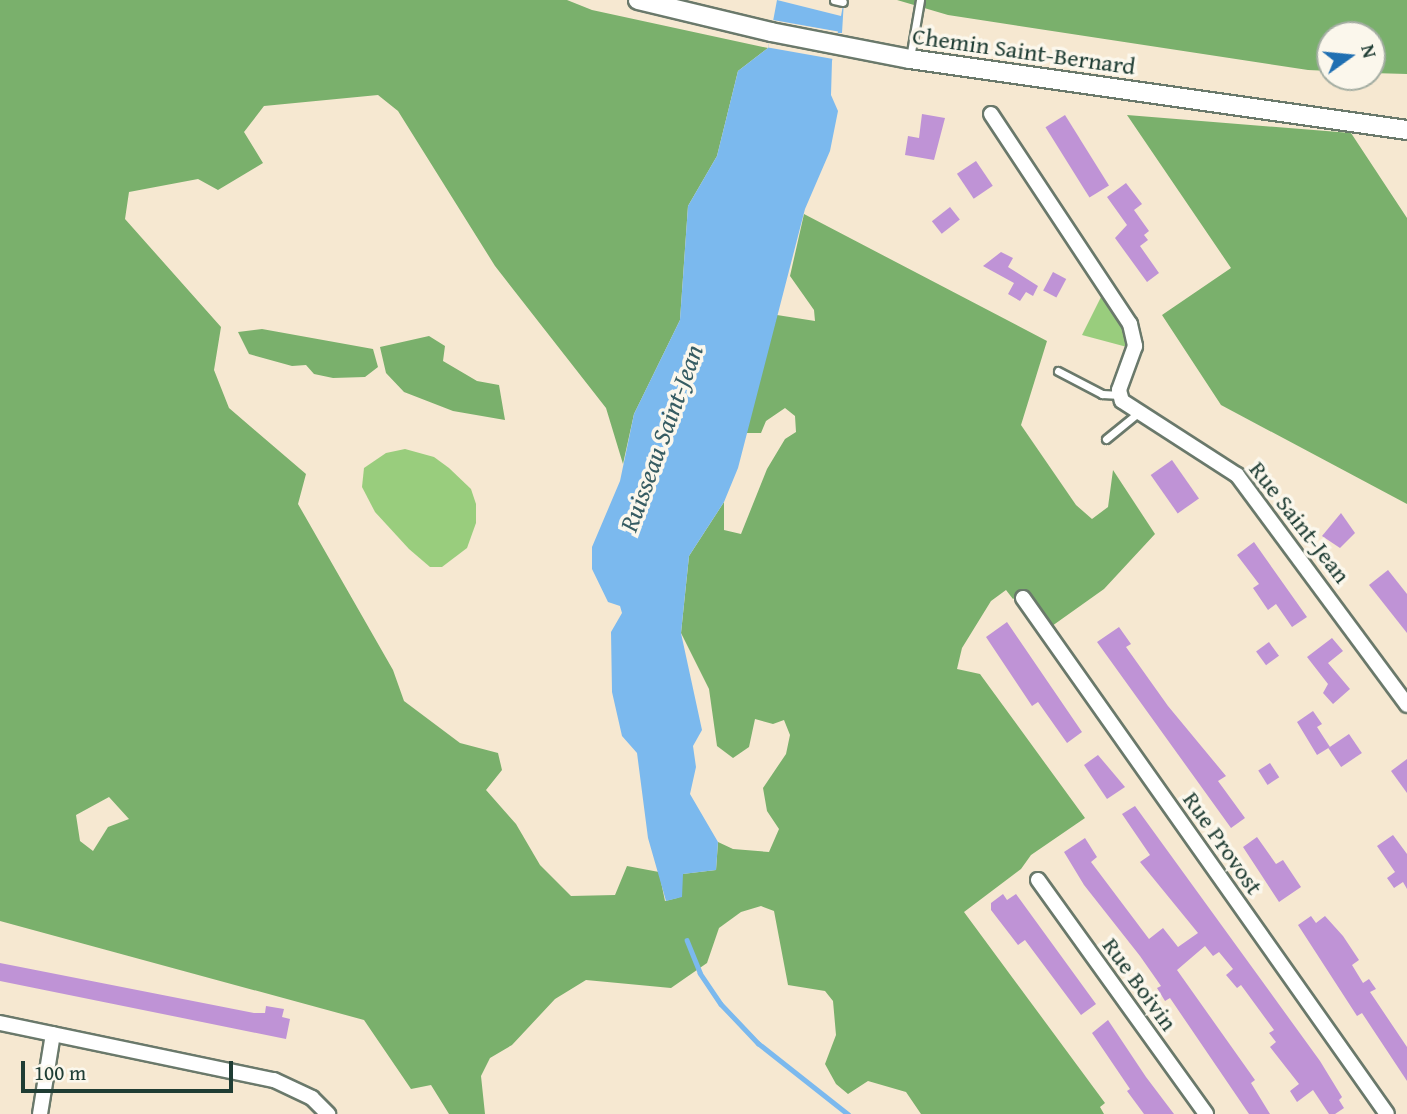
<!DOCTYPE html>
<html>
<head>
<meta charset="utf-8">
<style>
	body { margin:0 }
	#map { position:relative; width:1407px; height:1114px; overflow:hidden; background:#f6e8d1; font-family:"Gentium Book Plus",serif }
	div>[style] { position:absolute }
	.green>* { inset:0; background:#99cd7d }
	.forest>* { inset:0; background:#7ab06c }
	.water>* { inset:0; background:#7bb9ee }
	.pier>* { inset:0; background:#f6e8d1; transform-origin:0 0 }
	.stream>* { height:4.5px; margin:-2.25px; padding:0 2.25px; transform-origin:2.25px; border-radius:2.25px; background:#7bb9ee }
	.building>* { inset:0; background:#bf93d6; transform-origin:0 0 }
	.roads { filter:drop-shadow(2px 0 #6a796b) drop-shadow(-2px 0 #6a796b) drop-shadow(0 2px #6a796b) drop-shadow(0 -2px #6a796b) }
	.service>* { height:7px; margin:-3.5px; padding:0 3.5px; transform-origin:3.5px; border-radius:3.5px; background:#fff }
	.minor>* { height:14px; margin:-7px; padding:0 7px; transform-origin:7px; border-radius:7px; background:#fff }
	.tertiary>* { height:18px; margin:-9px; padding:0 9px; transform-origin:9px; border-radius:9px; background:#fff }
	span { translate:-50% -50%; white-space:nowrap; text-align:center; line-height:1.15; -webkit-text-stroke:7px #fbf7ec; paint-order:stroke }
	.street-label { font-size:24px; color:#1f3d34 }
	.water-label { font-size:26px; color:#365c62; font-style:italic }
	.north { position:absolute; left:1316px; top:21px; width:70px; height:70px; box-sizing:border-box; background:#fbf7ec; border:2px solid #a3ada2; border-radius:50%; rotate:75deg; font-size:19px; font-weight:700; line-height:28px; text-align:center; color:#1f3d34 }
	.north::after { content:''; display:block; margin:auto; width:24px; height:32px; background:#1f6fb2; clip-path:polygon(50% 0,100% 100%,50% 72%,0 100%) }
	.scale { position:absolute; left:21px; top:1061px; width:212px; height:32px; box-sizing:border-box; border:4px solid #1f3d34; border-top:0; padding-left:9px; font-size:21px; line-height:24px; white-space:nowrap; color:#1f3d34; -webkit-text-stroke:5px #fbf7ec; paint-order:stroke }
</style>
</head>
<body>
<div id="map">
	<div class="green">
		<i style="clip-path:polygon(1103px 293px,1123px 326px,1127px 347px,1082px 335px)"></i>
		<i style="clip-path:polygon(405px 449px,434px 457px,449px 468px,471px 489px,476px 504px,476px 523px,467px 548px,442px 567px,430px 567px,409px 549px,375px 512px,362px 487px,364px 468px,386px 453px)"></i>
	</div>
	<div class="forest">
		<i style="clip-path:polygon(evenodd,0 0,567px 0,592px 10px,768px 48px,738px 71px,717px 156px,688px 206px,680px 320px,634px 414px,623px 464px,606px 408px,495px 266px,398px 111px,378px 95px,264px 106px,244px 132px,263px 163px,218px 190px,198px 179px,129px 192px,125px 219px,221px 327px,214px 370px,229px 408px,306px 474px,298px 504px,393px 670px,404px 701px,460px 743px,498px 753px,502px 770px,486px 790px,516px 824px,540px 865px,571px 896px,615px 895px,627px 866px,659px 872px,665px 901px,677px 898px,682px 896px,682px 874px,716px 870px,718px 842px,733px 849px,769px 852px,779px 829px,767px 811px,763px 788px,786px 754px,790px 735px,784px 720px,773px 724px,755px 719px,749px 747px,733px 758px,717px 746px,709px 689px,681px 633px,689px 556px,724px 502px,724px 530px,741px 534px,767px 469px,785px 439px,796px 432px,795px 416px,785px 408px,766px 421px,761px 433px,745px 433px,777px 315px,815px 321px,814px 310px,790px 276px,804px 214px,1047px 341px,1021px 425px,1076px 505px,1092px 519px,1108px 507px,1113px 470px,1155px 534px,1104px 589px,1052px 626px,1026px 590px,1013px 599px,1006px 590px,991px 601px,962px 648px,957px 669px,980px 674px,1085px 818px,1031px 855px,1021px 869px,964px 912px,1105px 1103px,1100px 1107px,1104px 1114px,921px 1114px,906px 1092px,868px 1081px,848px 1094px,836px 1084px,825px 1064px,836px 1035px,833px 1001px,825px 991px,788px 985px,774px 911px,761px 906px,741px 912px,719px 928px,707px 963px,671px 988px,586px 980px,555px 999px,512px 1045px,490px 1058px,481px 1076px,485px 1114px,449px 1114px,431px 1085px,411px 1089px,364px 1020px,0 921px,0 0,109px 797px,129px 819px,108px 827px,93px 851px,80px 841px,76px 815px,109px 797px)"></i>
		<i style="clip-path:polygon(897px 0,1407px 0,1407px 74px,1372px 73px,1372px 35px,1330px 35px,1330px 71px,1308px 70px,948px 15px)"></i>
		<i style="clip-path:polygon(1127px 115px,1351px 133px,1407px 218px,1407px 504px,1221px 405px,1162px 315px,1231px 268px)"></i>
		<i style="clip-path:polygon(262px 329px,373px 349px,378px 367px,365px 377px,333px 378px,314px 374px,306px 365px,292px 366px,249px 354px,238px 332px)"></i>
		<i style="clip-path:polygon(429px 336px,445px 346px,443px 361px,477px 381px,499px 385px,505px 420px,453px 411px,404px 392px,386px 373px,380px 347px)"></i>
	</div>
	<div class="water">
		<i style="clip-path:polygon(777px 0,844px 0,842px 33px,838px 33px,832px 61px,831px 95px,838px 111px,830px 151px,805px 209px,738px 468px,724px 502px,689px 556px,681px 633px,702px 730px,693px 746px,696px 767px,690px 794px,718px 842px,716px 870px,683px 874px,682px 897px,666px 901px,648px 838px,637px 753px,622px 736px,612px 692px,611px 632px,622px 613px,620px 606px,608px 602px,592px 569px,592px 547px,620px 481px,634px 414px,680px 320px,688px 206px,717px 156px,738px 71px,768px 48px)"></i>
	</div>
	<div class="pier">
		<i style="clip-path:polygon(777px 0,844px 0,841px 16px)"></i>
		<i style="left:773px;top:20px;width:66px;height:28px;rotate:10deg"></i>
	</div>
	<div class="stream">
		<i style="left:687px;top:940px;width:35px;rotate:68deg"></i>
		<i style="left:700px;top:973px;width:37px;rotate:56deg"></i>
		<i style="left:721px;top:1004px;width:54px;rotate:46.5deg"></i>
		<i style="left:758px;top:1043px;width:115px;rotate:38.3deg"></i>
	</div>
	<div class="building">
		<i style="clip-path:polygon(922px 114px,945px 118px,934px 160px,905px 155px,908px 136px,919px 138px)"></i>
		<i style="left:1065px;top:115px;width:83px;height:23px;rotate:58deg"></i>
		<i style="left:976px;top:161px;width:30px;height:23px;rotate:56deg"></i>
		<i style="clip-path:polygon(1126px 183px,1142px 204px,1134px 210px,1149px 231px,1144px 235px,1148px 240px,1140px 246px,1159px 273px,1147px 282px,1115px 238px,1127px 225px,1107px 197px)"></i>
		<i style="left:950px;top:207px;width:16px;height:23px;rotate:52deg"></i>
		<i style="clip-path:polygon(1001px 252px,1013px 258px,1008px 267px,1038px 286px,1033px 296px,1026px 292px,1020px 301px,1008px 294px,1014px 283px,983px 266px)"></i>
		<i style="left:1053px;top:272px;width:15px;height:21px;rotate:28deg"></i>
		<i style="left:1172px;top:460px;width:47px;height:26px;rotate:55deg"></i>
		<i style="clip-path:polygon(1341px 513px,1355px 533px,1340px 548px,1322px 536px)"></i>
		<i style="clip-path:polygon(1254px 542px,1307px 617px,1292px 627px,1276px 604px,1268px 610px,1253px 588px,1259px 584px,1237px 555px)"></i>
		<i style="clip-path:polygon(1388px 570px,1407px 594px,1407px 633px,1369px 585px)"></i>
		<i style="clip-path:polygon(1007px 622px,1082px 732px,1067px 743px,1038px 702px,1032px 706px,986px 637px)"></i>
		<i style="clip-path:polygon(1119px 627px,1131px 644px,1126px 647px,1168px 706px,1226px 776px,1218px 781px,1245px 818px,1231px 828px,1097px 642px)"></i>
		<i style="clip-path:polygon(1332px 638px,1343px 651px,1328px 663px,1350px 689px,1333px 704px,1323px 693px,1328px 684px,1307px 657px)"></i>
		<i style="left:1269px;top:642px;width:17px;height:16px;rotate:54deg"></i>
		<i style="clip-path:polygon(1313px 711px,1322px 724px,1317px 727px,1330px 747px,1317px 755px,1297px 722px)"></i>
		<i style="left:1349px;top:734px;width:23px;height:25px;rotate:56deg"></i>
		<i style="clip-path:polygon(1098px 755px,1125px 787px,1107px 799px,1084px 765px)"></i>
		<i style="clip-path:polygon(1407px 759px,1407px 793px,1391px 771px)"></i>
		<i style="left:1270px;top:763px;width:17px;height:14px;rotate:57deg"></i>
		<i style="clip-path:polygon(1135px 806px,1320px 1061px,1342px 1097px,1339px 1100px,1344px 1108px,1335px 1114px,1329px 1114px,1313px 1090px,1297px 1102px,1290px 1091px,1299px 1084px,1270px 1047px,1276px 1042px,1269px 1033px,1274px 1030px,1241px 985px,1237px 988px,1226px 975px,1233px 969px,1219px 952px,1213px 956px,1205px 946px,1177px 970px,1255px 1080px,1251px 1083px,1270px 1114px,1249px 1114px,1170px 998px,1165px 1001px,1157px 988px,1161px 986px,1140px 956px,1084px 885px,1064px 852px,1085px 838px,1097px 857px,1091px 862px,1149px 939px,1163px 928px,1178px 947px,1198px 933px,1140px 862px,1150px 855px,1122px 814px)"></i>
		<i style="clip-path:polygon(1393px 835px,1407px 854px,1407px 889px,1403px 882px,1394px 888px,1387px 878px,1395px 872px,1377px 846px)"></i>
		<i style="clip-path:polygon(1257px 837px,1276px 864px,1283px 860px,1301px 887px,1279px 902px,1243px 847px)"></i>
		<i style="clip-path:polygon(1003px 894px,1007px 900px,1016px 894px,1096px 1004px,1081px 1015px,1025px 940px,1018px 945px,991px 910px,991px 903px)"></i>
		<i style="clip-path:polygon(1311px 916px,1316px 923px,1325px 916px,1343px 936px,1359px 960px,1352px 965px,1363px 983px,1369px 979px,1376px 989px,1370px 992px,1407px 1047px,1407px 1081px,1362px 1013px,1357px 1016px,1298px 925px)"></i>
		<i style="clip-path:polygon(0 963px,254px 1013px,265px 1013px,266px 1006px,284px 1009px,282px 1017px,290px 1019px,286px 1039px,0 981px)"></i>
		<i style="clip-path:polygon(1108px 1020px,1146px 1077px,1174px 1114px,1144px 1114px,1127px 1091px,1130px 1089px,1092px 1033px)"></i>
	</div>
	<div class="roads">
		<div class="service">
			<i style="left:834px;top:0;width:9px;rotate:13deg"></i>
			<i style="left:910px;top:58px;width:59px;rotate:-80.2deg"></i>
			<i style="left:1058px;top:371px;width:50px;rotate:27.6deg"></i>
			<i style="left:1102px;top:394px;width:18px;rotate:3deg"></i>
			<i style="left:1106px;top:439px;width:41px;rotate:-39.1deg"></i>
		</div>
		<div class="minor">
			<i style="left:991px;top:114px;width:252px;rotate:56.5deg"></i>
			<i style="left:1130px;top:324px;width:23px;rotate:77deg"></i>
			<i style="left:1135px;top:346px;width:47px;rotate:110deg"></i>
			<i style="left:1119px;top:390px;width:11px;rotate:75deg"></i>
			<i style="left:1122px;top:401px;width:137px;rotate:32.8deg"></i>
			<i style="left:1237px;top:475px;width:286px;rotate:53.5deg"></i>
			<i style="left:1023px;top:598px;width:631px;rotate:54.8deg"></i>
			<i style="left:1038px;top:880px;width:288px;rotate:54.3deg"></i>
			<i style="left:0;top:1023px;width:280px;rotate:11.8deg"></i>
			<i style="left:274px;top:1080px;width:42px;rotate:25.3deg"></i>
			<i style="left:312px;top:1098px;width:23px;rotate:45deg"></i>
			<i style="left:40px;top:1114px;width:81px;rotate:-80.8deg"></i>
		</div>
		<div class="tertiary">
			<i style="left:638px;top:0;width:137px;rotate:13.5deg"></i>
			<i style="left:771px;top:32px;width:142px;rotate:11deg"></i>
			<i style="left:910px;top:59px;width:502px;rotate:8.13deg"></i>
		</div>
	</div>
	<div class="street-label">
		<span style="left:1024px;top:51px;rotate:8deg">Chemin Saint-Bernard</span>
		<span style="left:1300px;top:522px;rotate:52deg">Rue Saint-Jean</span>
		<span style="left:1223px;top:843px;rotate:55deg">Rue Provost</span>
		<span style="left:1140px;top:984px;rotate:54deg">Rue Boivin</span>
	</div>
	<div class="water-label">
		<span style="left:661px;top:438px;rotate:-70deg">Ruisseau Saint-Jean</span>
	</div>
	<div class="north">N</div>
	<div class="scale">100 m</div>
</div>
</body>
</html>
